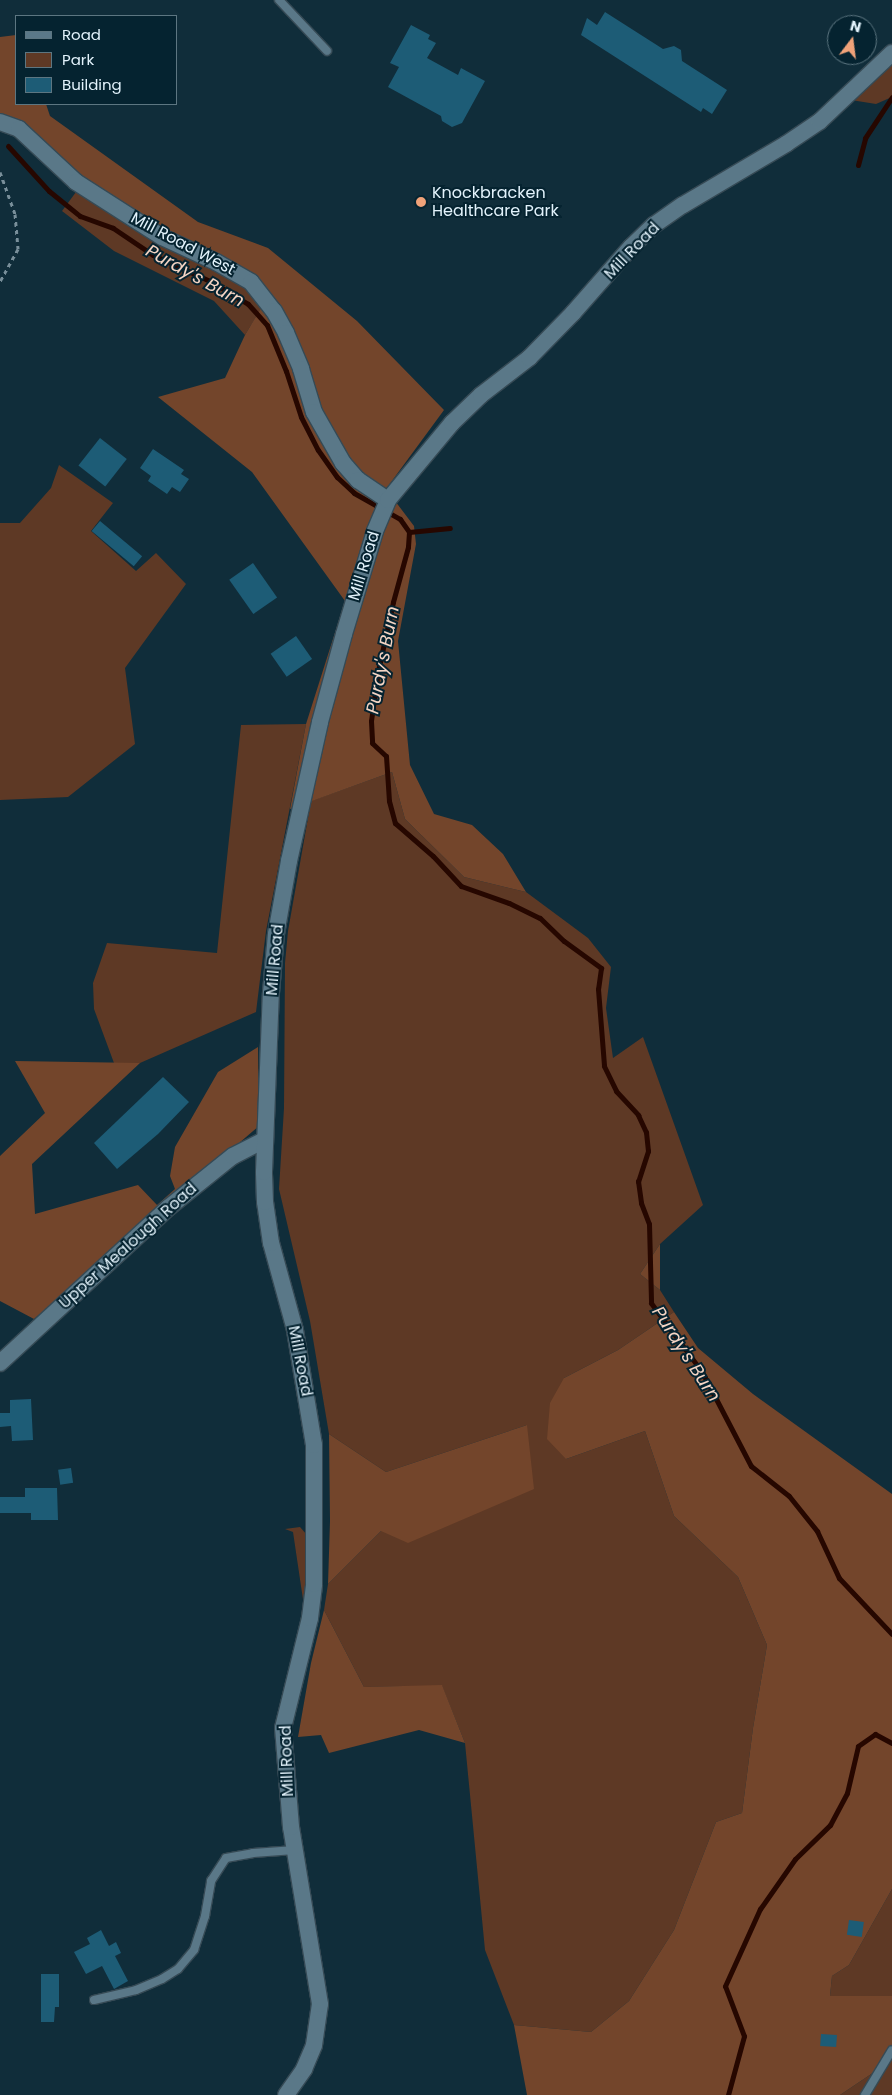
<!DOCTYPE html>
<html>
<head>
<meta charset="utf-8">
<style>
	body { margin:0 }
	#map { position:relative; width:892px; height:2095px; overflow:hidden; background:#102d3a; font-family:Poppins,sans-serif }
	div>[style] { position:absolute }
	.green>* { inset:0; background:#5e3925 }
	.forest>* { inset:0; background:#73452b }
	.stream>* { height:5px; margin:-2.5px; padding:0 2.5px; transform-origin:2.5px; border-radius:2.5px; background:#260700 }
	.building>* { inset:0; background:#1d5c76; transform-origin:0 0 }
	.path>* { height:3px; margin-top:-1.5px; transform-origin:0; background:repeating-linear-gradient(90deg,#798f9a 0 4px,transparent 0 8px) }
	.roads { filter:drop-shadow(1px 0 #364a55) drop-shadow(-1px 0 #364a55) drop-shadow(0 1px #364a55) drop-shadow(0 -1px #364a55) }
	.service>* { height:8px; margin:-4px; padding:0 4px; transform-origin:4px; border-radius:4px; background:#5a7888 }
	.minor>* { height:16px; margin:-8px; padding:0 8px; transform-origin:8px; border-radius:8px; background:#5a7888 }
	.dots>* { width:14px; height:14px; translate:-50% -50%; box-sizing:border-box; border:2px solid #052330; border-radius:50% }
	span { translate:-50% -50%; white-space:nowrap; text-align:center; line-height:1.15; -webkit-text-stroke:4px #052330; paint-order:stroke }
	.poi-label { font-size:16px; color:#e2f2fb }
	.left { translate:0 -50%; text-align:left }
	.street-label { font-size:16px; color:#e2f2fb }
	.water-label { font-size:18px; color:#f5d5c4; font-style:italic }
	.legend { position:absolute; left:15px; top:15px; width:162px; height:90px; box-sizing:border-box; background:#052330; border:1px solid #5d7681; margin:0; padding:6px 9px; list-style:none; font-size:15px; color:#e2f2fb }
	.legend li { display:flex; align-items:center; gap:10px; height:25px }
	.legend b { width:25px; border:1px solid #5d7681 }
	.north { position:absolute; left:827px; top:15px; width:50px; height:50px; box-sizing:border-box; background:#052330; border:1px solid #5d7681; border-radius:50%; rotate:15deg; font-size:14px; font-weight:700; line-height:20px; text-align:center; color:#e2f2fb }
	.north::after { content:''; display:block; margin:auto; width:18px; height:22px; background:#f0a279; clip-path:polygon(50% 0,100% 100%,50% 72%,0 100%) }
</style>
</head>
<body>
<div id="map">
	<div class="green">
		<i style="clip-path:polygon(892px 61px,892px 97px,876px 104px,851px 100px)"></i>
		<i style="clip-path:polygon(76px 192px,157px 243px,243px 284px,262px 307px,245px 335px,214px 301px,114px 251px,62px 211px)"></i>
		<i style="clip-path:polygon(59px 465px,113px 503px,91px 531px,136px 571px,156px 553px,186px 584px,125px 668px,135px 744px,68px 797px,0 800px,0 523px,20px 523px,51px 488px)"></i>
		<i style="clip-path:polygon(306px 724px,266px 931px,256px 1012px,140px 1063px,114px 1063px,94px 1009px,93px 983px,107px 943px,217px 953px,241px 725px)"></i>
		<i style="clip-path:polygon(392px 772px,405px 819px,464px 877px,526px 892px,588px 938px,611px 967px,606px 1008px,613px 1058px,643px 1037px,703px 1205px,660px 1244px,640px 1274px,660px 1290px,674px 1312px,618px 1350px,564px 1378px,566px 1459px,645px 1431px,674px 1516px,738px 1577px,767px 1645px,753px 1728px,742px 1813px,716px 1822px,674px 1930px,629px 2001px,591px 2032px,514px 2025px,485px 1950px,465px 1743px,442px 1686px,364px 1687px,324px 1610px,328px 1584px,381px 1531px,527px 1425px,386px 1472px,329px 1434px,310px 1321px,279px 1189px,284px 1108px,285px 963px,288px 931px,311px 801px)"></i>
		<i style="clip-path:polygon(300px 1527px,307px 1535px,309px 1585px,305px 1613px,293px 1532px,285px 1529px)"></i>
		<i style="clip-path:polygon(892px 1889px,892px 1996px,830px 1996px,832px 1976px,849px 1965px)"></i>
		<i style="clip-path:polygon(892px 2060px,892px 2095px,840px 2095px)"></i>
	</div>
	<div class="forest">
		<i style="clip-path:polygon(16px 35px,16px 104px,46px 104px,50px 116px,198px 222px,268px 248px,357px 321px,444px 410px,386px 489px,414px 526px,416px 544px,398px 641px,410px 765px,434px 814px,472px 825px,503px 854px,526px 892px,464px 877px,405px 819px,392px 772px,290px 809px,306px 724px,345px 601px,252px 472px,158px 397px,225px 378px,245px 335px,270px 293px,99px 195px,0 120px,0 37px)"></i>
		<i style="clip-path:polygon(258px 1047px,259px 1126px,34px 1319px,0 1301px,0 1156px,45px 1113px,15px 1061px,140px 1063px,32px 1164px,35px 1214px,138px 1185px,157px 1205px,175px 1189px,170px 1176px,175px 1147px,218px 1072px)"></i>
		<i style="clip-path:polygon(660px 1244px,660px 1290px,640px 1274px)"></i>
		<i style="clip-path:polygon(674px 1312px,698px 1348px,753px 1394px,892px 1494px,892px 1889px,849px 1965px,832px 1976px,830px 1996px,892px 1996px,892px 2060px,840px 2095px,527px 2095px,514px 2025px,591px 2032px,629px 2001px,674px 1930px,716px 1822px,742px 1813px,753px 1728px,767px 1645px,738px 1577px,674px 1516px,645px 1431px,566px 1459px,547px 1439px,550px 1403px,564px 1378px,618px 1350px)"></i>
		<i style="clip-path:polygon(527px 1425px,534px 1489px,408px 1543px,381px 1531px,328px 1584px,330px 1521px,329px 1434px,386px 1472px)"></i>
		<i style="clip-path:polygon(324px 1610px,364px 1687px,442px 1685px,465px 1743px,419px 1730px,329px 1753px,321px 1735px,298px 1737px,311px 1663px)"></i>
	</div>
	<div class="stream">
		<i style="left:8px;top:146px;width:61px;rotate:47.7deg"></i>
		<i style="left:49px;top:191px;width:40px;rotate:39deg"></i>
		<i style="left:80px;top:216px;width:35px;rotate:20deg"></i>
		<i style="left:113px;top:228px;width:48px;rotate:34deg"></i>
		<i style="left:153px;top:255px;width:65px;rotate:24.6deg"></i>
		<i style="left:212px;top:282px;width:42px;rotate:31.4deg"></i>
		<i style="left:248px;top:304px;width:28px;rotate:48deg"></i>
		<i style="left:267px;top:325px;width:50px;rotate:67.6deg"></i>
		<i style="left:286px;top:371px;width:48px;rotate:71.9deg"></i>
		<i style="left:301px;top:417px;width:37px;rotate:63deg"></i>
		<i style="left:318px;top:450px;width:33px;rotate:55deg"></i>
		<i style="left:337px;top:477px;width:23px;rotate:43deg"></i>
		<i style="left:354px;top:493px;width:53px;rotate:29.5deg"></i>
		<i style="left:400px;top:519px;width:16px;rotate:55deg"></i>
		<i style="left:409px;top:532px;width:15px;rotate:94deg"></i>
		<i style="left:408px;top:547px;width:57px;rotate:105.3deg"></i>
		<i style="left:393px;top:602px;width:71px;rotate:102.3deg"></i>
		<i style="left:378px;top:671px;width:50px;rotate:98deg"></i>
		<i style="left:371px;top:721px;width:22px;rotate:87deg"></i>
		<i style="left:372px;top:743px;width:19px;rotate:43deg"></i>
		<i style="left:386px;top:756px;width:45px;rotate:86.2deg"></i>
		<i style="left:389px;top:801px;width:23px;rotate:75deg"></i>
		<i style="left:395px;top:823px;width:50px;rotate:41deg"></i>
		<i style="left:433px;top:856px;width:41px;rotate:47deg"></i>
		<i style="left:461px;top:886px;width:51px;rotate:19.5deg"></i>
		<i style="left:509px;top:903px;width:34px;rotate:26deg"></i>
		<i style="left:540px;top:918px;width:33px;rotate:44deg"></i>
		<i style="left:564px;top:941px;width:46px;rotate:36.1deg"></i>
		<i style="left:601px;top:968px;width:21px;rotate:98deg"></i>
		<i style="left:598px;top:989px;width:77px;rotate:85.5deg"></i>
		<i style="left:604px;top:1066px;width:28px;rotate:64deg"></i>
		<i style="left:616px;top:1091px;width:33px;rotate:47deg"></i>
		<i style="left:638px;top:1115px;width:19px;rotate:65deg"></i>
		<i style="left:646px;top:1132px;width:19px;rotate:84deg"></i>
		<i style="left:648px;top:1151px;width:32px;rotate:108deg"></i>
		<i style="left:638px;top:1181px;width:22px;rotate:82deg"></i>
		<i style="left:641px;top:1203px;width:22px;rotate:69deg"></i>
		<i style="left:649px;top:1224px;width:79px;rotate:88.5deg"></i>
		<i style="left:651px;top:1303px;width:86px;rotate:53.5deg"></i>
		<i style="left:702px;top:1372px;width:106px;rotate:62.5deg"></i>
		<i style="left:751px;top:1466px;width:48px;rotate:38.3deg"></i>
		<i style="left:789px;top:1496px;width:45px;rotate:51.3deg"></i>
		<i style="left:817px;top:1531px;width:52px;rotate:64.9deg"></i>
		<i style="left:839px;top:1578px;width:77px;rotate:46.6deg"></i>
		<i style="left:858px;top:165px;width:28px;rotate:-75deg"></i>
		<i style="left:865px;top:138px;width:49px;rotate:-56.6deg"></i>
		<i style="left:409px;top:532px;width:41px;rotate:-5.6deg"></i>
		<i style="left:728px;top:2095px;width:61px;rotate:-74.8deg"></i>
		<i style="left:744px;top:2036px;width:53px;rotate:-110.8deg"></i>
		<i style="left:725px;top:1986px;width:85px;rotate:-65.6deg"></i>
		<i style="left:760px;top:1909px;width:61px;rotate:-55deg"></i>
		<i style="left:795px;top:1859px;width:49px;rotate:-44.2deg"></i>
		<i style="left:830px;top:1825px;width:36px;rotate:-62deg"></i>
		<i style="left:847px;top:1793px;width:48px;rotate:-76.8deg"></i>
		<i style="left:858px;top:1746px;width:21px;rotate:-35deg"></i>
		<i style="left:875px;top:1734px;width:19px;rotate:28deg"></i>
	</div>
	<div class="building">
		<i style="clip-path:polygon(605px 12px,663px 49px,674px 46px,681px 50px,682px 61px,727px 90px,712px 114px,703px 108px,701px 112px,581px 35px,587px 18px,597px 25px)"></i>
		<i style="clip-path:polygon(411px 25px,430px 35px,428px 39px,436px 43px,427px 58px,458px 75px,461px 68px,485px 81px,462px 123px,452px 127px,442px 121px,441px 116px,388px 87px,399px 67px,390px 63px)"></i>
		<i style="left:100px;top:438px;width:34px;height:35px;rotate:38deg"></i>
		<i style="clip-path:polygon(153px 449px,184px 470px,181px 474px,189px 479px,180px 492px,172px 487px,167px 494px,148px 481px,151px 476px,140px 468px)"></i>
		<i style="left:100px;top:521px;width:55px;height:13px;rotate:40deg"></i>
		<i style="left:253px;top:563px;width:42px;height:29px;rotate:55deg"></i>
		<i style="left:296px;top:636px;width:28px;height:31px;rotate:55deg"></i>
		<i style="clip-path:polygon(163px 1077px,189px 1102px,158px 1134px,117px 1169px,94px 1143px)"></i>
		<i style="clip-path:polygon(31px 1399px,33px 1440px,12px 1441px,11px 1426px,0 1427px,0 1413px,10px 1413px,10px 1400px)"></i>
		<i style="left:71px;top:1468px;width:15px;height:13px;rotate:82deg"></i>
		<i style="clip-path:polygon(25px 1488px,57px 1488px,58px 1520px,31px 1520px,31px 1513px,0 1513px,0 1497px,25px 1497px)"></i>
		<i style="left:849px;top:1920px;width:15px;height:15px;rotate:8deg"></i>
		<i style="clip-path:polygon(101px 1930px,109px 1946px,116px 1942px,121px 1953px,115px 1956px,128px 1981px,114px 1989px,102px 1966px,86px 1974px,74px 1952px,90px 1944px,87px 1938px)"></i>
		<i style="clip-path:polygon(41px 1974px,59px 1974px,59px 2007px,55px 2007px,54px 2022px,41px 2022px)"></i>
		<i style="left:821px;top:2034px;width:16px;height:12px;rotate:4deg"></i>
	</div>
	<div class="path">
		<i style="left:0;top:172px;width:45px;rotate:70.3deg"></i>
		<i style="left:15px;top:214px;width:35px;rotate:85deg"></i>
		<i style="left:18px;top:249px;width:37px;rotate:119deg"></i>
	</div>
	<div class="roads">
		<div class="service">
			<i style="left:279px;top:0;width:70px;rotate:46.7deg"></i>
			<i style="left:94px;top:2000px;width:43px;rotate:-13.4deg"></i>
			<i style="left:136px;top:1990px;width:28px;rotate:-23deg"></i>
			<i style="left:162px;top:1979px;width:19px;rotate:-32deg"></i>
			<i style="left:178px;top:1969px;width:25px;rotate:-50deg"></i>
			<i style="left:194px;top:1950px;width:36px;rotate:-72deg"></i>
			<i style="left:205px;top:1916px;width:36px;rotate:-80deg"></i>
			<i style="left:211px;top:1881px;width:27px;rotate:-57deg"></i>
			<i style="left:226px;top:1858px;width:27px;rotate:-10deg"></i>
			<i style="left:253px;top:1853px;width:42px;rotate:-4.1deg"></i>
			<i style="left:865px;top:2095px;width:52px;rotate:-59deg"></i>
		</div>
		<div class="minor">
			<i style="left:0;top:122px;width:20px;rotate:20deg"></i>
			<i style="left:19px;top:129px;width:78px;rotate:42.9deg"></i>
			<i style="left:76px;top:182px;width:102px;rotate:32.6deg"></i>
			<i style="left:162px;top:237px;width:60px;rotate:24.8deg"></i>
			<i style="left:216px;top:262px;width:40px;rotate:29.7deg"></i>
			<i style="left:251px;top:282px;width:37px;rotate:52deg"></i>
			<i style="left:274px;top:311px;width:25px;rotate:61deg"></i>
			<i style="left:286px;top:333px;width:39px;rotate:67deg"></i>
			<i style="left:301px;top:369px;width:45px;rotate:73.2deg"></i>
			<i style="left:314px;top:412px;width:59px;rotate:60.4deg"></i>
			<i style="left:343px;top:463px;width:23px;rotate:49deg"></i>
			<i style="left:358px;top:480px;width:36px;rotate:34deg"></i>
			<i style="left:0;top:1363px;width:229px;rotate:-42.7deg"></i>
			<i style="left:168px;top:1208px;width:83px;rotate:-38.7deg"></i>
			<i style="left:233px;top:1156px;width:36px;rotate:-27deg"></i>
			<i style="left:286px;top:2095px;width:32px;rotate:-55deg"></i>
			<i style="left:304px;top:2069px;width:26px;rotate:-67deg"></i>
			<i style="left:314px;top:2045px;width:41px;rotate:-81.7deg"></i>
			<i style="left:320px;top:2004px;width:179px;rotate:-99.3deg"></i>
			<i style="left:291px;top:1827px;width:99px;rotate:-94.6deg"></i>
			<i style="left:283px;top:1728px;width:113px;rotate:-76.2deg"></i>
			<i style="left:310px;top:1618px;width:34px;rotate:-83deg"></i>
			<i style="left:314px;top:1584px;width:139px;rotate:-90deg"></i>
			<i style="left:314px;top:1445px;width:117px;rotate:-99.4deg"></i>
			<i style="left:295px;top:1330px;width:90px;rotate:-105.4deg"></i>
			<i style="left:271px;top:1243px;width:41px;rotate:-98.3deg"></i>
			<i style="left:265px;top:1202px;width:30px;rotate:-92deg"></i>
			<i style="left:264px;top:1172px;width:179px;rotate:-87.8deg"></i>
			<i style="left:271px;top:993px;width:59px;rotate:-85.2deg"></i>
			<i style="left:276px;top:934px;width:74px;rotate:-79.9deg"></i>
			<i style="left:289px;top:861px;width:142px;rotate:-77.4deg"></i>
			<i style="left:320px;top:722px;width:91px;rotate:-74.7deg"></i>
			<i style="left:344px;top:634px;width:108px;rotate:-73.2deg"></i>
			<i style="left:375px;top:531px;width:34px;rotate:-67deg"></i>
			<i style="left:388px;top:500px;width:100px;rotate:-50.3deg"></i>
			<i style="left:452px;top:423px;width:40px;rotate:-44deg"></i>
			<i style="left:481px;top:395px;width:61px;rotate:-37.6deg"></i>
			<i style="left:529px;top:358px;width:63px;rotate:-45.6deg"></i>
			<i style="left:573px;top:313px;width:88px;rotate:-48.7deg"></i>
			<i style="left:631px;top:247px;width:32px;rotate:-44deg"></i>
			<i style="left:654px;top:225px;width:35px;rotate:-35deg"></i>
			<i style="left:683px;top:205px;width:120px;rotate:-30.6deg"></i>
			<i style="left:786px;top:144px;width:41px;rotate:-34.1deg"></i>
			<i style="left:820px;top:121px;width:99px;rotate:-43.4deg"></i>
		</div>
	</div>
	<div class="dots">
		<i style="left:421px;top:202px;background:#f0a279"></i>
	</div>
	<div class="poi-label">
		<span class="left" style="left:432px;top:202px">Knockbracken<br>Healthcare Park</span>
	</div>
	<div class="street-label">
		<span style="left:183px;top:244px;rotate:28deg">Mill Road West</span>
		<span style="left:632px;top:251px;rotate:-46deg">Mill Road</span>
		<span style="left:364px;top:566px;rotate:-73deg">Mill Road</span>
		<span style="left:275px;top:960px;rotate:-85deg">Mill Road</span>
		<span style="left:128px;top:1246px;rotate:-42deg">Upper Mealough Road</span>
		<span style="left:300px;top:1361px;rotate:79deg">Mill Road</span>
		<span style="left:287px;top:1761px;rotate:-92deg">Mill Road</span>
	</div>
	<div class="water-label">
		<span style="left:195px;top:276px;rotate:29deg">Purdy's Burn</span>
		<span style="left:383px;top:660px;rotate:-79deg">Purdy's Burn</span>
		<span style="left:686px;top:1354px;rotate:57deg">Purdy's Burn</span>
	</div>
	<ul class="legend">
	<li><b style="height:6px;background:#5a7888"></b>Road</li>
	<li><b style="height:14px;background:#5e3925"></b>Park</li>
	<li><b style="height:14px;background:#1d5c76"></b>Building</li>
	</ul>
	<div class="north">N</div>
</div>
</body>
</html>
